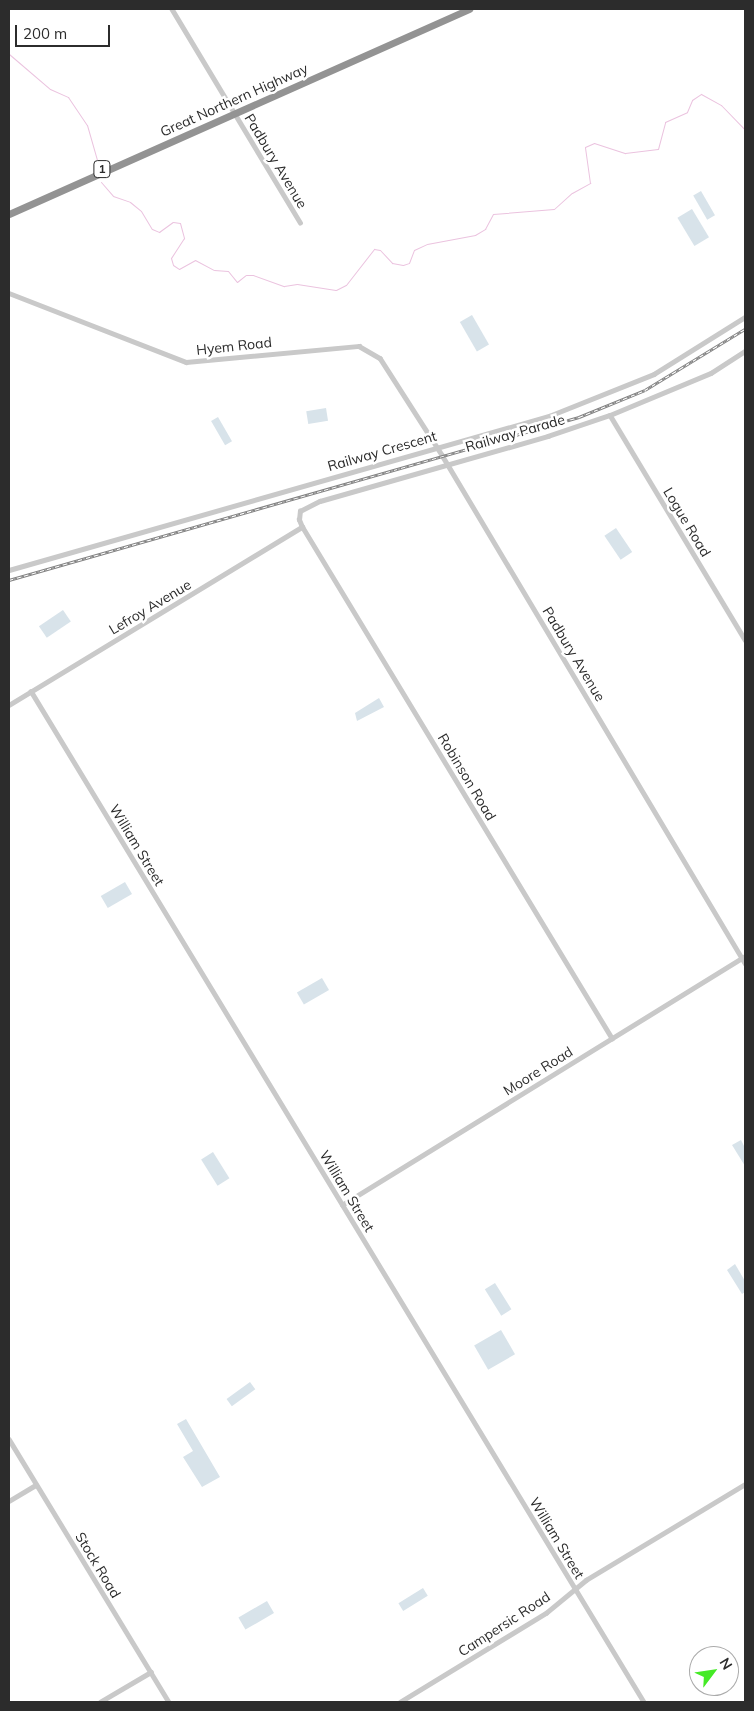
<!DOCTYPE html>
<html>
<head>
<meta charset="utf-8">
<style>
	body { margin:0 }
	#map { position:relative; width:754px; height:1711px; overflow:hidden; background:#fff; font-family:Mulish,sans-serif }
	div>[style] { position:absolute }
	.green>* { inset:0; background:#d8e3ea; transform-origin:0 0 }
	.stream>* { height:1px; margin:-0.5px; padding:0 0.5px; transform-origin:0.5px; border-radius:0.5px; background:#ebc3df }
	.minor>* { height:4.5px; margin:-2.25px; padding:0 2.25px; transform-origin:2.25px; border-radius:2.25px; background:#c9c9c9 }
	.highway>* { height:7px; margin:-3.5px; padding:0 3.5px; transform-origin:3.5px; border-radius:3.5px; background:#939393 }
	.rail>* { height:3px; margin-top:-1.5px; transform-origin:0; background:repeating-linear-gradient(90deg,#fff 0 4px,#818181 0 8px); box-sizing:border-box; border-block:1px solid #818181 }
	span { translate:-50% -50%; white-space:nowrap; text-align:center; line-height:1.15; -webkit-text-stroke:5px #fff; paint-order:stroke }
	.shield-label span { padding:1px 4px; background:#fff; border:1px solid; border-radius:4px; -webkit-text-stroke-width:0 }
	.shield-label { font-size:12px; color:#2c2c2c; font-weight:700 }
	.street-label { font-size:14px; color:#2c2c2c }
	.frame { position:absolute; inset:0; border:10px solid #2c2c2c; pointer-events:none }
	.north { position:absolute; left:689px; top:1646px; width:50px; height:50px; box-sizing:border-box; background:#fff; border:1px solid #ababab; border-radius:50%; rotate:59deg; font-size:14px; font-weight:700; line-height:20px; text-align:center; color:#2c2c2c }
	.north::after { content:''; display:block; margin:auto; width:18px; height:22px; background:#45ea26; clip-path:polygon(50% 0,100% 100%,50% 72%,0 100%) }
	.scale { position:absolute; left:15px; top:25px; width:95px; height:22px; box-sizing:border-box; border:2px solid #2c2c2c; border-top:0; padding-left:6px; font-size:15px; line-height:18px; white-space:nowrap; color:#2c2c2c; -webkit-text-stroke:4px #fff; paint-order:stroke }
</style>
</head>
<body>
<div id="map">
	<div class="green">
		<i style="left:701px;top:191px;width:28px;height:9px;rotate:60deg"></i>
		<i style="left:692px;top:209px;width:33px;height:17px;rotate:59deg"></i>
		<i style="left:472px;top:315px;width:34px;height:14px;rotate:60deg"></i>
		<i style="left:326px;top:408px;width:13px;height:20px;rotate:81deg"></i>
		<i style="left:218px;top:417px;width:28px;height:8px;rotate:60deg"></i>
		<i style="left:616px;top:528px;width:29px;height:14px;rotate:56deg"></i>
		<i style="left:63px;top:610px;width:14px;height:29px;rotate:56deg"></i>
		<i style="clip-path:polygon(379px 698px,384px 707px,357px 721px,355px 713px)"></i>
		<i style="left:125px;top:882px;width:14px;height:28px;rotate:60deg"></i>
		<i style="left:322px;top:978px;width:14px;height:29px;rotate:60deg"></i>
		<i style="clip-path:polygon(741px 1140px,745px 1148px,745px 1166px,732px 1145px)"></i>
		<i style="left:213px;top:1152px;width:31px;height:14px;rotate:58deg"></i>
		<i style="clip-path:polygon(735px 1264px,745px 1281px,745px 1292px,742px 1294px,727px 1270px)"></i>
		<i style="left:495px;top:1283px;width:31px;height:12px;rotate:58deg"></i>
		<i style="left:501px;top:1330px;width:28px;height:31px;rotate:60deg"></i>
		<i style="left:250px;top:1382px;width:9px;height:29px;rotate:54deg"></i>
		<i style="clip-path:polygon(186px 1419px,220px 1477px,202px 1487px,183px 1457px,193px 1451px,177px 1424px)"></i>
		<i style="left:423px;top:1588px;width:9px;height:29px;rotate:58deg"></i>
		<i style="left:267px;top:1601px;width:14px;height:33px;rotate:60deg"></i>
	</div>
	<div class="stream">
		<i style="left:9px;top:54px;width:54px;rotate:40.5deg"></i>
		<i style="left:50px;top:89px;width:20px;rotate:24deg"></i>
		<i style="left:68px;top:97px;width:34px;rotate:56deg"></i>
		<i style="left:87px;top:125px;width:36px;rotate:74deg"></i>
		<i style="left:101px;top:182px;width:18px;rotate:49deg"></i>
		<i style="left:113px;top:196px;width:18px;rotate:19deg"></i>
		<i style="left:130px;top:202px;width:14px;rotate:39deg"></i>
		<i style="left:141px;top:211px;width:21px;rotate:59deg"></i>
		<i style="left:152px;top:229px;width:8px;rotate:23deg"></i>
		<i style="left:159px;top:232px;width:17px;rotate:-36deg"></i>
		<i style="left:173px;top:222px;width:7px;rotate:8deg"></i>
		<i style="left:180px;top:223px;width:16px;rotate:75deg"></i>
		<i style="left:184px;top:238px;width:24px;rotate:123deg"></i>
		<i style="left:171px;top:258px;width:7px;rotate:74deg"></i>
		<i style="left:173px;top:265px;width:7px;rotate:34deg"></i>
		<i style="left:179px;top:269px;width:18px;rotate:-29deg"></i>
		<i style="left:195px;top:260px;width:21px;rotate:28deg"></i>
		<i style="left:214px;top:270px;width:14px;rotate:4deg"></i>
		<i style="left:228px;top:271px;width:14px;rotate:51deg"></i>
		<i style="left:237px;top:282px;width:11px;rotate:-38deg"></i>
		<i style="left:246px;top:275px;width:7px"></i>
		<i style="left:253px;top:275px;width:33px;rotate:20deg"></i>
		<i style="left:284px;top:286px;width:13px;rotate:-9deg"></i>
		<i style="left:297px;top:284px;width:39px;rotate:9deg"></i>
		<i style="left:336px;top:290px;width:11px;rotate:-27deg"></i>
		<i style="left:346px;top:285px;width:46px;rotate:-52.1deg"></i>
		<i style="left:374px;top:249px;width:6px;rotate:9deg"></i>
		<i style="left:380px;top:250px;width:18px;rotate:47deg"></i>
		<i style="left:392px;top:263px;width:11px;rotate:10deg"></i>
		<i style="left:403px;top:265px;width:6px;rotate:-18deg"></i>
		<i style="left:409px;top:263px;width:14px;rotate:-69deg"></i>
		<i style="left:414px;top:250px;width:14px;rotate:-25deg"></i>
		<i style="left:427px;top:244px;width:49px;rotate:-10.6deg"></i>
		<i style="left:475px;top:235px;width:12px;rotate:-31deg"></i>
		<i style="left:485px;top:229px;width:17px;rotate:-62deg"></i>
		<i style="left:493px;top:214px;width:61px;rotate:-4.7deg"></i>
		<i style="left:554px;top:209px;width:24px;rotate:-42deg"></i>
		<i style="left:572px;top:193px;width:21px;rotate:-29deg"></i>
		<i style="left:590px;top:183px;width:36px;rotate:-98deg"></i>
		<i style="left:585px;top:147px;width:10px;rotate:-24deg"></i>
		<i style="left:594px;top:143px;width:33px;rotate:18deg"></i>
		<i style="left:625px;top:153px;width:33px;rotate:-7deg"></i>
		<i style="left:658px;top:149px;width:28px;rotate:-75deg"></i>
		<i style="left:665px;top:122px;width:24px;rotate:-24deg"></i>
		<i style="left:687px;top:112px;width:13px;rotate:-67deg"></i>
		<i style="left:692px;top:100px;width:11px;rotate:-34deg"></i>
		<i style="left:701px;top:94px;width:23px;rotate:29deg"></i>
		<i style="left:721px;top:105px;width:35px;rotate:46deg"></i>
	</div>
	<div class="minor">
		<i style="left:172px;top:9px;width:249px;rotate:59deg"></i>
		<i style="left:9px;top:293px;width:190px;rotate:21.3deg"></i>
		<i style="left:186px;top:362px;width:174px;rotate:-5.3deg"></i>
		<i style="left:359px;top:346px;width:24px;rotate:30deg"></i>
		<i style="left:380px;top:358px;width:115px;rotate:57.4deg"></i>
		<i style="left:442px;top:455px;width:592px;rotate:59.19deg"></i>
		<i style="left:610px;top:415px;width:262px;rotate:59deg"></i>
		<i style="left:9px;top:570px;width:562px;rotate:-15.92deg"></i>
		<i style="left:549px;top:416px;width:113px;rotate:-21.8deg"></i>
		<i style="left:654px;top:374px;width:107px;rotate:-32.1deg"></i>
		<i style="left:31px;top:691px;width:1182px;rotate:58.77deg"></i>
		<i style="left:9px;top:705px;width:343px;rotate:-31.3deg"></i>
		<i style="left:612px;top:1039px;width:599px;rotate:-121.19deg"></i>
		<i style="left:302px;top:527px;width:8px;rotate:-113deg"></i>
		<i style="left:299px;top:520px;width:9px;rotate:-84deg"></i>
		<i style="left:300px;top:511px;width:22px;rotate:-27deg"></i>
		<i style="left:320px;top:501px;width:237px;rotate:-15.9deg"></i>
		<i style="left:548px;top:436px;width:65px;rotate:-18.7deg"></i>
		<i style="left:610px;top:415px;width:109px;rotate:-22.6deg"></i>
		<i style="left:711px;top:373px;width:40px;rotate:-32.9deg"></i>
		<i style="left:342px;top:1205px;width:474px;rotate:-31.7deg"></i>
		<i style="left:9px;top:1439px;width:308px;rotate:58.7deg"></i>
		<i style="left:9px;top:1501px;width:31px;rotate:-31deg"></i>
		<i style="left:100px;top:1702px;width:59px;rotate:-30.5deg"></i>
		<i style="left:400px;top:1702px;width:171px;rotate:-31.4deg"></i>
		<i style="left:546px;top:1613px;width:52px;rotate:-39.5deg"></i>
		<i style="left:586px;top:1580px;width:186px;rotate:-31.1deg"></i>
	</div>
	<div class="highway">
		<i style="left:9px;top:214px;width:504px;rotate:-24.02deg"></i>
	</div>
	<div class="rail">
		<i style="left:9px;top:580px;width:593px;rotate:-15.96deg"></i>
		<i style="left:579px;top:417px;width:71px;rotate:-22.2deg"></i>
		<i style="left:645px;top:390px;width:117px;rotate:-31.4deg"></i>
	</div>
	<div class="shield-label">
		<span style="left:102px;top:169px">1</span>
	</div>
	<div class="street-label">
		<span style="left:234px;top:100px;rotate:-24deg">Great Northern Highway</span>
		<span style="left:276px;top:161px;rotate:59deg">Padbury Avenue</span>
		<span style="left:234px;top:346px;rotate:-6deg">Hyem Road</span>
		<span style="left:515px;top:433px;rotate:-16deg">Railway Parade</span>
		<span style="left:382px;top:451px;rotate:-16deg">Railway Crescent</span>
		<span style="left:687px;top:522px;rotate:59deg">Logue Road</span>
		<span style="left:150px;top:607px;rotate:-31deg">Lefroy Avenue</span>
		<span style="left:574px;top:654px;rotate:59deg">Padbury Avenue</span>
		<span style="left:467px;top:777px;rotate:59deg">Robinson Road</span>
		<span style="left:137px;top:845px;rotate:59deg">William Street</span>
		<span style="left:538px;top:1071px;rotate:-32deg">Moore Road</span>
		<span style="left:347px;top:1191px;rotate:59deg">William Street</span>
		<span style="left:557px;top:1538px;rotate:59deg">William Street</span>
		<span style="left:98px;top:1565px;rotate:59deg">Stock Road</span>
		<span style="left:504px;top:1624px;rotate:-33deg">Campersic Road</span>
	</div>
	<div class="frame"></div>
	<div class="north">N</div>
	<div class="scale">200 m</div>
</div>
</body>
</html>
